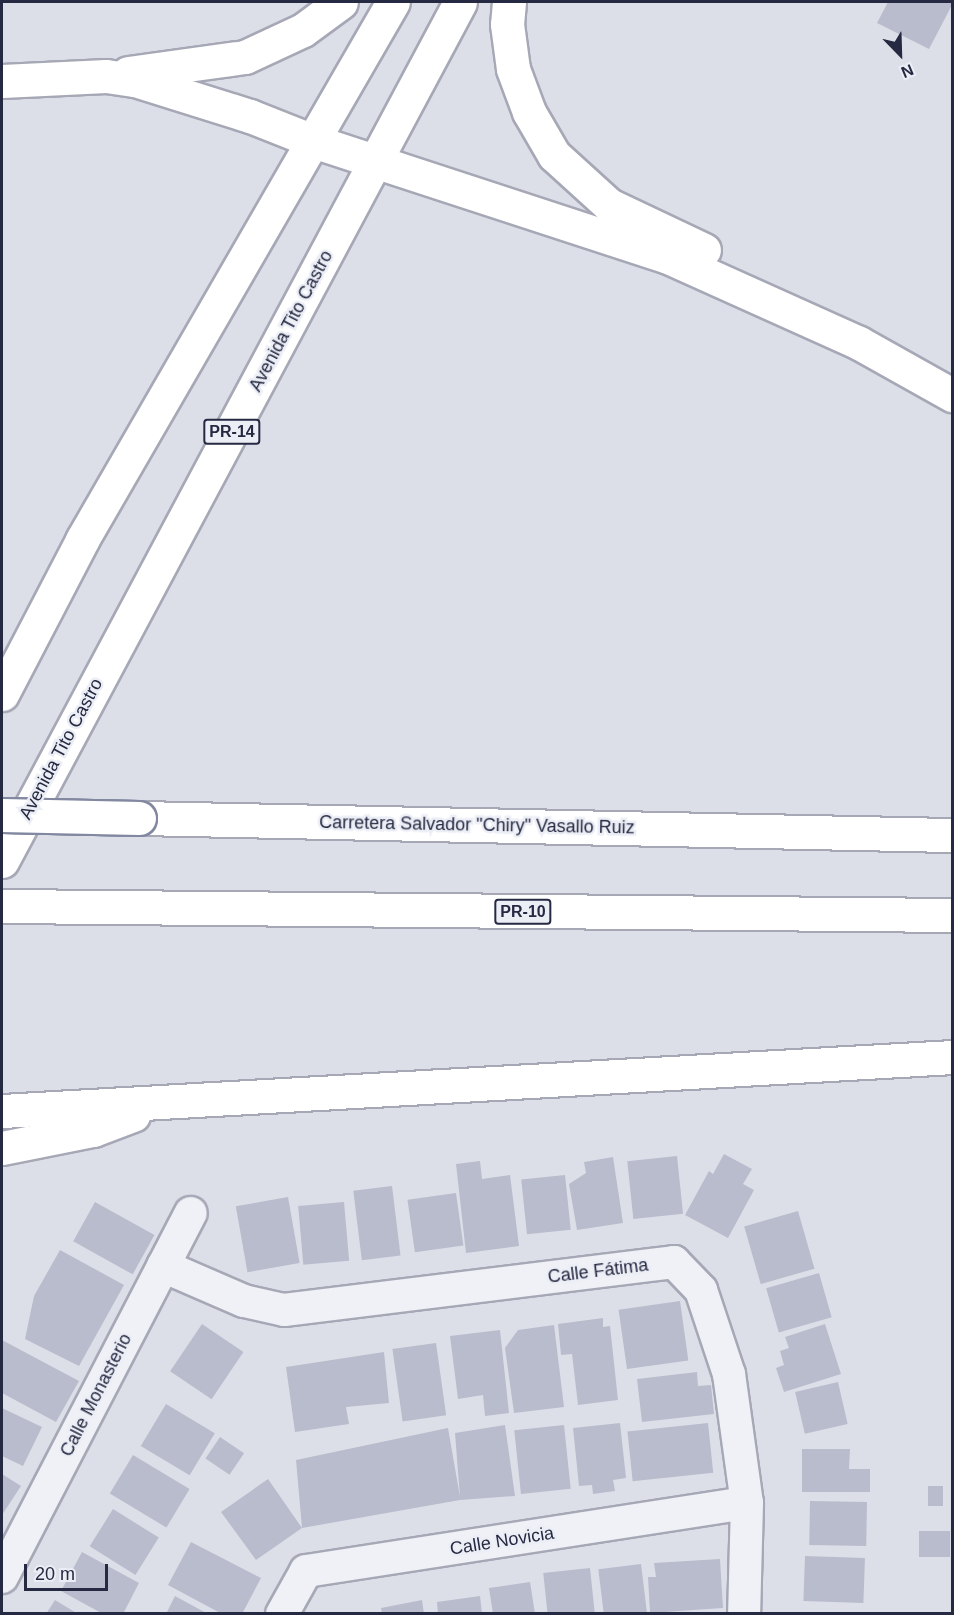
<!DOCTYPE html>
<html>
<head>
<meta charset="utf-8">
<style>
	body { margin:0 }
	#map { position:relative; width:954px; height:1615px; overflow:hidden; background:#dddfe8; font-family:Arial,sans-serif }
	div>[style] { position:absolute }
	.building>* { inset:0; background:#b9bccc; transform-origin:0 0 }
	.roads { filter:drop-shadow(2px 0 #a6a8b6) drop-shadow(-2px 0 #a6a8b6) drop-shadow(0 2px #a6a8b6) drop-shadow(0 -2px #a6a8b6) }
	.minor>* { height:32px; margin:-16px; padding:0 16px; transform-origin:16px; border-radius:16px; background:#f0f1f6 }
	.primary>* { height:33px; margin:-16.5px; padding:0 16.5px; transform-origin:16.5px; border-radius:16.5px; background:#fff }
	.motorway>* { height:33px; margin:-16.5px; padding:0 16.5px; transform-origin:16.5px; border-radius:16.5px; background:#fff }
	.bridges { filter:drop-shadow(2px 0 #8388a1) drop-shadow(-2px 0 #8388a1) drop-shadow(0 2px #8388a1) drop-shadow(0 -2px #8388a1) }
	.motorway-bridge>* { height:33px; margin:-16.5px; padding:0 16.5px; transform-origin:16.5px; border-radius:16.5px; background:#fff }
	span { translate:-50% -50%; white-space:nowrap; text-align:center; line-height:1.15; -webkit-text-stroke:5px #eceef6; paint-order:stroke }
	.shield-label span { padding:2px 4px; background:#eceef6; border:2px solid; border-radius:4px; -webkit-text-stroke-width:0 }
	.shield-label { font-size:16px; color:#252941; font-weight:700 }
	.street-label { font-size:18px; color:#252941 }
	.frame { position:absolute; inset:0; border:3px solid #252941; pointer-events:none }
	.north { position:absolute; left:870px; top:24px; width:60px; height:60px; -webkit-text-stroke:4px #eceef6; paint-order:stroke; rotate:157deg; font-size:16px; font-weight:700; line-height:24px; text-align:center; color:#252941 }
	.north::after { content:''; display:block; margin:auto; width:21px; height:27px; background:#252941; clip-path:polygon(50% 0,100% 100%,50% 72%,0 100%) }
	.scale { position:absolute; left:24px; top:1564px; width:84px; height:27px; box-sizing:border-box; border:3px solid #252941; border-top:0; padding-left:8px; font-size:18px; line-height:21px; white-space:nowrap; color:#252941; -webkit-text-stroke:4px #eceef6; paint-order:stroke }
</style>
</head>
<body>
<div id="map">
	<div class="building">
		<i style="clip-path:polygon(888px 2px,952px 2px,952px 5px,929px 49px,877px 23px)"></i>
		<i style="clip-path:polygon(724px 1154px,752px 1169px,743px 1184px,754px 1190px,728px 1238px,685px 1215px,709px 1171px,713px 1174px)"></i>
		<i style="left:677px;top:1156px;width:58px;height:50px;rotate:84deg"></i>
		<i style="clip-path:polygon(613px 1157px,623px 1223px,577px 1230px,569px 1184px,586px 1173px,584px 1162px)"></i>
		<i style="clip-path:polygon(480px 1161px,482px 1179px,510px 1175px,519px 1246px,466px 1253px,456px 1164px)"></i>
		<i style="left:565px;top:1175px;width:55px;height:44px;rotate:84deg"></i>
		<i style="left:392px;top:1186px;width:70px;height:39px;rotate:83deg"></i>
		<i style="left:456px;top:1193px;width:53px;height:49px;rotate:82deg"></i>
		<i style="left:288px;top:1197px;width:67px;height:53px;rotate:80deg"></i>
		<i style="left:95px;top:1202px;width:68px;height:45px;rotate:29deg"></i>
		<i style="left:344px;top:1202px;width:59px;height:46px;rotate:85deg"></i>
		<i style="left:798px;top:1211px;width:60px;height:56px;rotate:74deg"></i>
		<i style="clip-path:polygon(60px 1250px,124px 1285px,79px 1366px,25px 1339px,34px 1296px)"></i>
		<i style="left:819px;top:1273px;width:46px;height:55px;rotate:74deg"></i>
		<i style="left:680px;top:1301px;width:60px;height:62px;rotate:82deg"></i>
		<i style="clip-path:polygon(603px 1318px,603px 1327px,610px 1326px,618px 1400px,578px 1405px,572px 1354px,561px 1355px,558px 1324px)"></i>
		<i style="left:202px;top:1324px;width:50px;height:57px;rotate:34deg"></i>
		<i style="clip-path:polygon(825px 1324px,841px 1374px,784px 1392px,776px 1368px,784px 1365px,780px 1351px,789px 1348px,785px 1337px)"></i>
		<i style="clip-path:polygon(554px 1325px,564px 1407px,514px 1413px,505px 1348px,518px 1330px)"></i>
		<i style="clip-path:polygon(500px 1330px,509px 1413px,485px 1416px,483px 1395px,458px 1399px,450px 1336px)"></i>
		<i style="clip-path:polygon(2px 1340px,79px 1381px,56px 1422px,2px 1393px)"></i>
		<i style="left:436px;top:1343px;width:73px;height:44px;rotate:82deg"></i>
		<i style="clip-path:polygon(384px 1352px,389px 1403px,346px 1407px,349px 1424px,295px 1432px,286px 1367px)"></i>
		<i style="clip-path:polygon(697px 1372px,698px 1386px,711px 1385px,714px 1414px,642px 1422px,637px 1379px)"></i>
		<i style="left:838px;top:1382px;width:43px;height:44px;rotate:77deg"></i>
		<i style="left:166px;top:1404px;width:57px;height:49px;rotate:31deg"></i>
		<i style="clip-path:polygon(2px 1408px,42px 1427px,23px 1466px,2px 1456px)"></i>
		<i style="clip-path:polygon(620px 1423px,626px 1478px,613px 1480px,615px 1491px,593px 1494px,592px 1485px,579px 1486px,573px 1428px)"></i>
		<i style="left:708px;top:1423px;width:50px;height:81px;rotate:84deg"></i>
		<i style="clip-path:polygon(505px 1425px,515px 1496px,460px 1500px,302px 1528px,256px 1560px,221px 1512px,268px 1479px,302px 1528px,296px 1460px,448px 1428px,460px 1497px,455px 1433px)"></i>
		<i style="left:564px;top:1425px;width:64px;height:50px;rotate:84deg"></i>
		<i style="left:220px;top:1437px;width:29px;height:26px;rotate:34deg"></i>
		<i style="clip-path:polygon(802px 1449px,850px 1449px,849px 1469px,870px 1469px,870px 1492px,802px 1492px)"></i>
		<i style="left:133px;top:1455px;width:66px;height:45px;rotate:31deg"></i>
		<i style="clip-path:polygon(2px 1474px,21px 1486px,2px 1515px)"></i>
		<i style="left:928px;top:1486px;width:15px;height:20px"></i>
		<i style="left:810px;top:1501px;width:57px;height:44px;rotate:1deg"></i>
		<i style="left:113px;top:1509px;width:54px;height:44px;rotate:32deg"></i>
		<i style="left:919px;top:1531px;width:31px;height:26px"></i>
		<i style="clip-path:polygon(191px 1542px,261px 1578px,242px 1614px,222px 1614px,168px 1585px)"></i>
		<i style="clip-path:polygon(82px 1552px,139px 1583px,123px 1614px,103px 1614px,61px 1591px)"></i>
		<i style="left:805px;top:1556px;width:60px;height:45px;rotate:2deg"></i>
		<i style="clip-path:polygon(720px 1559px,723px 1608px,650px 1613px,648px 1577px,656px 1577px,654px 1563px)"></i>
		<i style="left:641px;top:1564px;width:50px;height:43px;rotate:83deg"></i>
		<i style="left:590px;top:1568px;width:46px;height:47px;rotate:84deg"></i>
		<i style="clip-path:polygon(530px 1582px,535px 1614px,493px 1614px,489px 1588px)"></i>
		<i style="clip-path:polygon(175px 1596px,208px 1614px,166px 1614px)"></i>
		<i style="clip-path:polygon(480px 1596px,482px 1614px,438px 1614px,437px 1602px)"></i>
		<i style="clip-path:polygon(55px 1600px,78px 1614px,46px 1614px)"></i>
		<i style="clip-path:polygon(422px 1600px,424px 1614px,382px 1614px,381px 1608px)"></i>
	</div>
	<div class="roads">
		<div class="minor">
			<i style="left:163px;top:1266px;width:88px;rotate:23.4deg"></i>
			<i style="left:244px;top:1301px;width:41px;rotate:12.7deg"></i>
			<i style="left:284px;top:1310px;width:393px;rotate:-7deg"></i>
			<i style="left:674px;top:1262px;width:39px;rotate:46deg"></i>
			<i style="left:701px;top:1290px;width:89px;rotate:71.6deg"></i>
			<i style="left:729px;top:1374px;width:130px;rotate:82.1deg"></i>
			<i style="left:747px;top:1503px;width:111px;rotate:91.5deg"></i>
			<i style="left:2px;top:1577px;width:410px;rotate:-62.6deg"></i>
			<i style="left:282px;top:1614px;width:49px;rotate:-60.8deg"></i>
			<i style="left:306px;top:1571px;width:446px;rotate:-8.8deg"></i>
		</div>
		<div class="primary">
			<i style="left:2px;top:694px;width:174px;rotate:-62.5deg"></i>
			<i style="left:82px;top:540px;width:621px;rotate:-59.97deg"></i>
			<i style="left:2px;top:861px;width:973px;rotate:-61.93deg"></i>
		</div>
		<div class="motorway">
			<i style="left:509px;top:2px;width:22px;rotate:95deg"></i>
			<i style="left:507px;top:24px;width:45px;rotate:82.4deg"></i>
			<i style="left:513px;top:69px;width:46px;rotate:69.6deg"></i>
			<i style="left:529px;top:112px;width:50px;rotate:59.8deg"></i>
			<i style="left:554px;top:155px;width:74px;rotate:42.3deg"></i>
			<i style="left:609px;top:205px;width:105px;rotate:25.3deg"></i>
			<i style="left:128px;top:73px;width:118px;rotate:-7.8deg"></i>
			<i style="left:245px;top:57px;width:64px;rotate:-25deg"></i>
			<i style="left:303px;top:30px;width:47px;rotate:-36.4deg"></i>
			<i style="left:2px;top:81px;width:104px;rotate:-2.8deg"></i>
			<i style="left:106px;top:76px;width:29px;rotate:8deg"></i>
			<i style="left:135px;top:80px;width:121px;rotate:17.4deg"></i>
			<i style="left:250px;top:116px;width:68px;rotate:21.6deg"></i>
			<i style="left:313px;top:141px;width:373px;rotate:18.1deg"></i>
			<i style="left:668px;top:257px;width:209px;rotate:24.2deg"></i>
			<i style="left:859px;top:343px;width:107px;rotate:29.2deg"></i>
			<i style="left:139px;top:818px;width:813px;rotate:1.2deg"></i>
			<i style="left:2px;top:906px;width:950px;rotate:0.54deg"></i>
			<i style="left:2px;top:1111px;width:952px;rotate:-3.25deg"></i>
			<i style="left:2px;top:1148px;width:93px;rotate:-11.2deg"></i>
			<i style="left:93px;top:1130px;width:43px;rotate:-20.6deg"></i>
		</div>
	</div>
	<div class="bridges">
		<div class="motorway-bridge">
			<i style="left:2px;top:815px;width:137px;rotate:1.3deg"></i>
		</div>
	</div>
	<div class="shield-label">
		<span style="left:232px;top:432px">PR-14</span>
		<span style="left:523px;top:912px">PR-10</span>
	</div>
	<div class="street-label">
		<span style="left:291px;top:321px;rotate:-62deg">Avenida Tito Castro</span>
		<span style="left:61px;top:749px;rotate:-62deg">Avenida Tito Castro</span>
		<span style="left:477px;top:825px;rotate:1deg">Carretera Salvador "Chiry" Vasallo Ruiz</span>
		<span style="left:598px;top:1271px;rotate:-7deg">Calle Fátima</span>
		<span style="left:96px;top:1395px;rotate:-63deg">Calle Monasterio</span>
		<span style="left:502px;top:1541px;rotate:-9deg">Calle Novicia</span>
	</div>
	<div class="frame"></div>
	<div class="north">N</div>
	<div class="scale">20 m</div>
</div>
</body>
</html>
